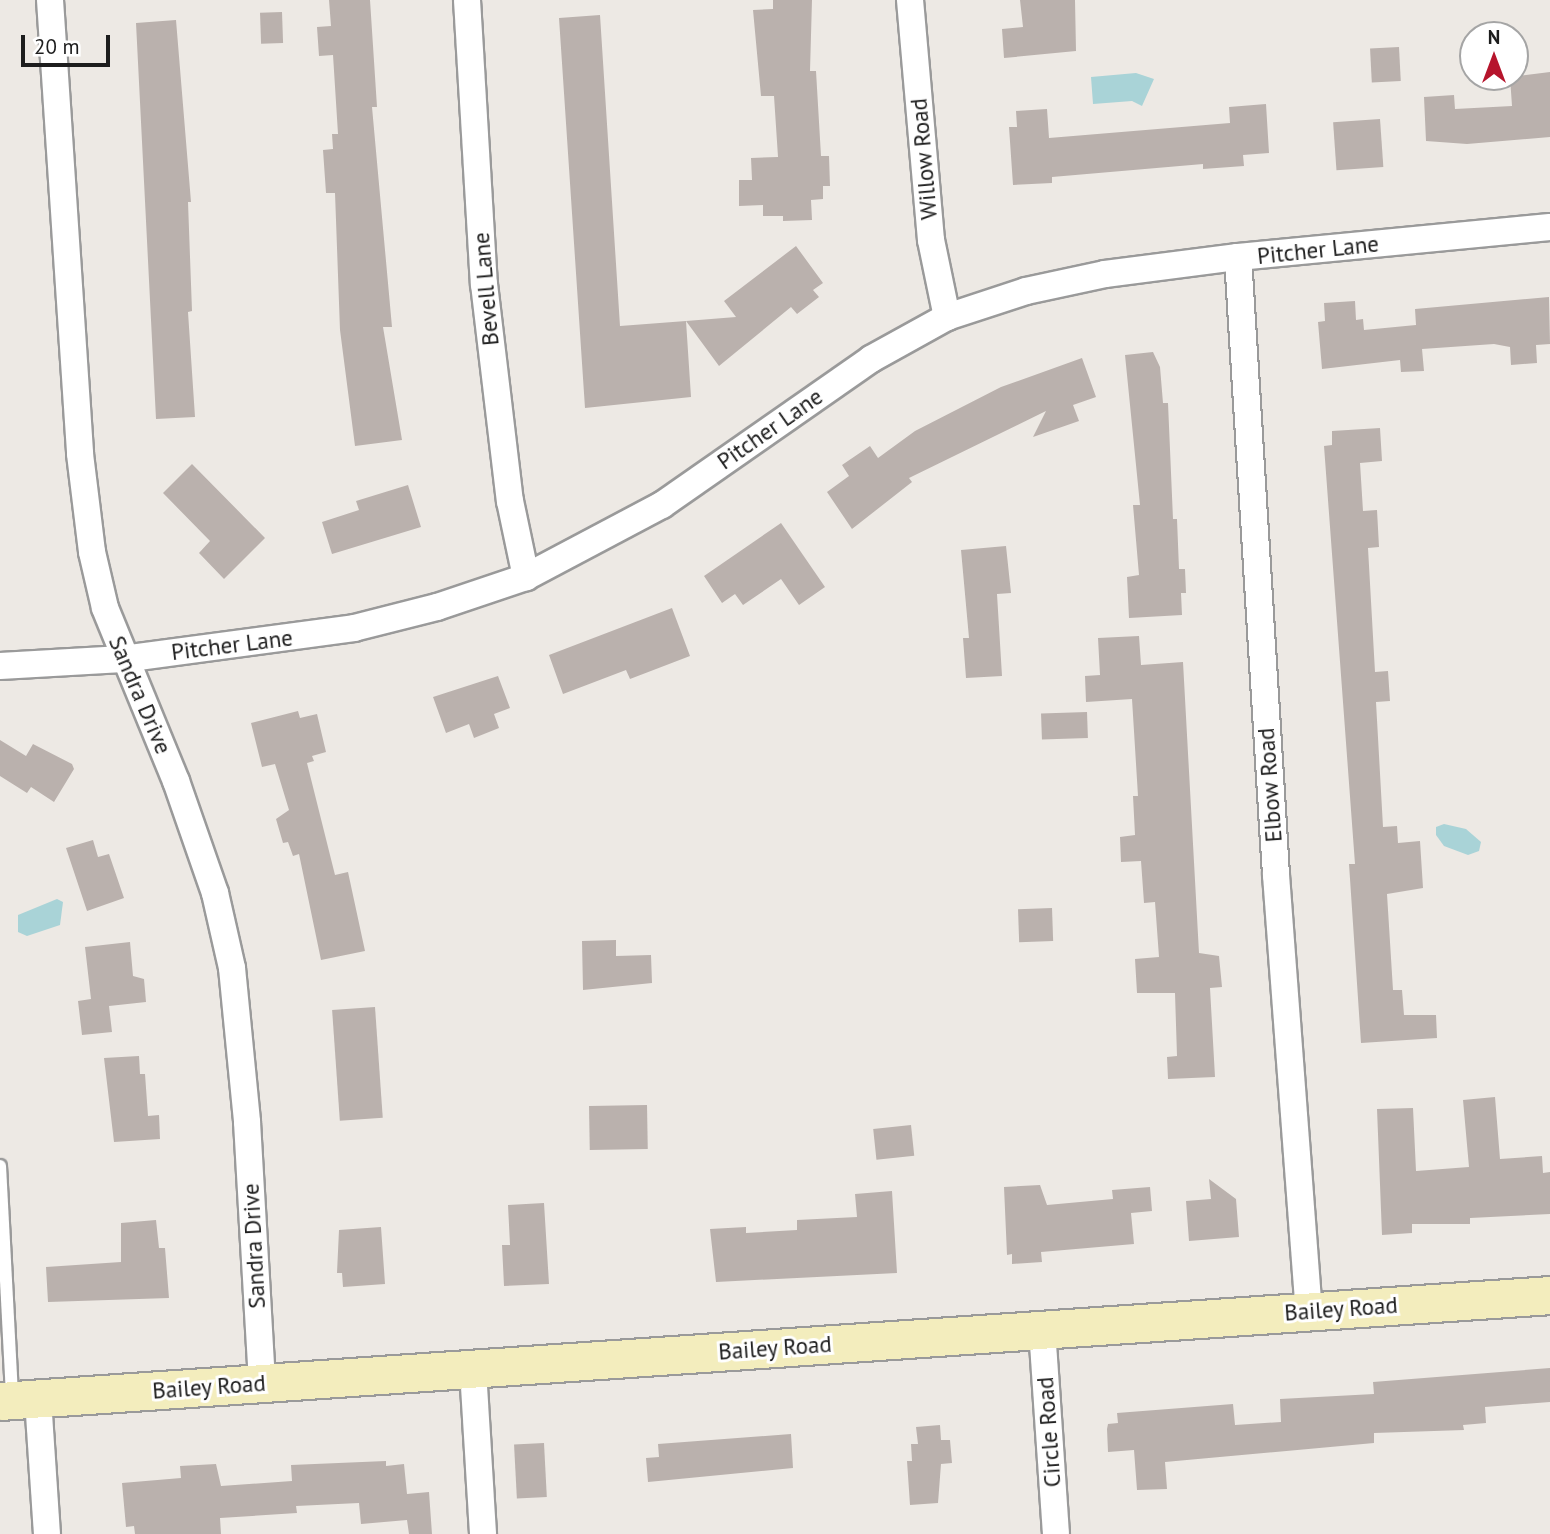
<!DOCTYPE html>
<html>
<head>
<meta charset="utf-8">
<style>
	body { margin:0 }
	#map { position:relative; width:1550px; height:1534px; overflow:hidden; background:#ede9e4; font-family:"PT Sans",sans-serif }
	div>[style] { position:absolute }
	.water>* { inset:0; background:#a9d3d7 }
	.building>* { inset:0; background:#bab1ad; transform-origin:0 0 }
	.roads { filter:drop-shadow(2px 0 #9a9a9a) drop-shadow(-2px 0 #9a9a9a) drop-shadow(0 2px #9a9a9a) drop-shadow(0 -2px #9a9a9a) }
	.lane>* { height:12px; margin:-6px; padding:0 6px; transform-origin:6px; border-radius:6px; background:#fff }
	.street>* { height:26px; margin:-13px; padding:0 13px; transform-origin:13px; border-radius:13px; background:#fff }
	.secondary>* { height:37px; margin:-18.5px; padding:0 18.5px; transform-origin:18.5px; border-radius:18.5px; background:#f3edbd }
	span { translate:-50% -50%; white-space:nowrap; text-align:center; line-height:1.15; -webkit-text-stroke:6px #fff; paint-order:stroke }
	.street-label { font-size:23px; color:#1d1d1d }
	.north { position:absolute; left:1459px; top:21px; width:70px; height:70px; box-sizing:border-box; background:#fff; border:2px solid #a5a5a5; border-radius:50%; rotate:0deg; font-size:19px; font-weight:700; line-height:28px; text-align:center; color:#1d1d1d }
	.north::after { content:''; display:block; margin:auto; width:24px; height:32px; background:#b6142c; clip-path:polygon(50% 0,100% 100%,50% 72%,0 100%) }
	.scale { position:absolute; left:21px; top:35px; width:89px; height:32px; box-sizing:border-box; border:4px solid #1d1d1d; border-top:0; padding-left:9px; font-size:21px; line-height:24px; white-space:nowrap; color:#1d1d1d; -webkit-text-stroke:5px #fff; paint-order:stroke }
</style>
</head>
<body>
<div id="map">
	<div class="water">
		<i style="clip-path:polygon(1136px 73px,1154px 79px,1142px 106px,1132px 101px,1093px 104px,1091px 77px)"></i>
		<i style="clip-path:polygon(1444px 824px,1466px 829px,1481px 842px,1479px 851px,1468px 855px,1444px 846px,1436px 835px,1436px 827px)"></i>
		<i style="clip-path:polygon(57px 899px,63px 902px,60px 925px,27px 936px,18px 932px,18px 915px)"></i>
	</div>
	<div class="building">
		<i style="clip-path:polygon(329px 0,370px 0,377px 107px,372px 107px,392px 327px,383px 327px,402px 440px,355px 446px,340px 330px,335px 193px,326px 193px,323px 150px,333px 149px,332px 134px,338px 134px,333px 55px,319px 56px,317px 27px,331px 26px)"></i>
		<i style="clip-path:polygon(773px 0,812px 0,810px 71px,816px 71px,821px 156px,829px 156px,830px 186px,823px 186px,823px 199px,811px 200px,812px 220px,783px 221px,783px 216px,763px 216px,763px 205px,739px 206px,739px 180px,752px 180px,751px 158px,778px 157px,774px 96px,761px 96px,753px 10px,773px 9px)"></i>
		<i style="clip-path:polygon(1020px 0,1075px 0,1076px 51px,1004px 58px,1002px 29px,1023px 27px)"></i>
		<i style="left:282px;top:12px;width:31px;height:22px;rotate:88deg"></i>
		<i style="clip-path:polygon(600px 15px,620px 326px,686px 321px,691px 397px,585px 408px,559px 18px)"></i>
		<i style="clip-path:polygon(176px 20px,191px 202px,188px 202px,192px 311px,188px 312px,195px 417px,156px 419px,136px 23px)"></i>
		<i style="left:1399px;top:47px;width:34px;height:29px;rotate:87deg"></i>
		<i style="clip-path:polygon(1550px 72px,1550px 137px,1467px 144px,1426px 141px,1424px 97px,1454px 95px,1455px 109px,1512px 106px,1510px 77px)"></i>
		<i style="clip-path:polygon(1266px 104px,1269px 153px,1243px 155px,1244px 166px,1203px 169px,1203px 164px,1052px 177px,1052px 183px,1013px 185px,1009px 127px,1017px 127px,1016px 111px,1047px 109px,1049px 138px,1230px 123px,1229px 107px)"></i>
		<i style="left:1380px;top:119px;width:48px;height:47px;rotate:86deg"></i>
		<i style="clip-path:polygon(796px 246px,823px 283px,813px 290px,819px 297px,797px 314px,791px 307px,719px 366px,686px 321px,736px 317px,724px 301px)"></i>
		<i style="clip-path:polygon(1549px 297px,1550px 344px,1536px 345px,1537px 363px,1511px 365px,1510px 347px,1494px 344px,1422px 349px,1424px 371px,1401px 372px,1400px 360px,1322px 369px,1318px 322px,1325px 321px,1324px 303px,1355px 301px,1356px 320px,1363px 319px,1364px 330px,1416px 325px,1415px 309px)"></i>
		<i style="clip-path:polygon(1153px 352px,1160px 367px,1163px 403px,1168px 403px,1173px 519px,1177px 519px,1179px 569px,1185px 569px,1186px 593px,1181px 593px,1182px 615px,1129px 618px,1127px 577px,1139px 575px,1133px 505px,1140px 505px,1125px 355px)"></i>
		<i style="clip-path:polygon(1082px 358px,1096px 397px,1073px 405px,1079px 421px,1033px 437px,1046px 411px,909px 478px,912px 482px,852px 529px,827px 492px,849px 476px,842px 465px,870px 446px,878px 458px,915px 431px,1001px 387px)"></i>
		<i style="clip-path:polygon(1380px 428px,1382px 461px,1360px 463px,1363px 511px,1377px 510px,1379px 547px,1368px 548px,1375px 672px,1388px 671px,1390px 701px,1376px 702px,1383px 827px,1397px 826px,1398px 843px,1420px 841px,1423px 888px,1387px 894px,1393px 990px,1402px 990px,1404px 1015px,1436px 1015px,1437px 1038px,1361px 1043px,1349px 864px,1355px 864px,1324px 446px,1332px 445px,1332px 431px)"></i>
		<i style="clip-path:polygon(192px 464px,265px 538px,224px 579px,199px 553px,210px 541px,163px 493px)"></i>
		<i style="clip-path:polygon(408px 485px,421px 527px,332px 554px,322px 522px,359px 510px,356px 501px)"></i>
		<i style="clip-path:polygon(781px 523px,825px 587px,799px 605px,781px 579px,743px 605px,735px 594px,722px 603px,704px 576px)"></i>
		<i style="clip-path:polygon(1006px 546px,1011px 593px,997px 594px,1002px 676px,966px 678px,963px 638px,969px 638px,961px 550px)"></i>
		<i style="clip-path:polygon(672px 608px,690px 656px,630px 679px,626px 670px,563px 694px,549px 655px)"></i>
		<i style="clip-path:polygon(1139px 636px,1141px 665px,1183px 662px,1199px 953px,1219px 956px,1222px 987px,1210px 988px,1215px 1077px,1168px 1079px,1167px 1057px,1177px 1056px,1175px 993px,1137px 993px,1135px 959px,1159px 957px,1155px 902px,1144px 903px,1141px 861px,1121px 862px,1120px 837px,1135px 835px,1133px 796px,1138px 796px,1132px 699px,1086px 702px,1085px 676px,1100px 675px,1098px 638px)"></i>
		<i style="clip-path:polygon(498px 676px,510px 708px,494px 714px,499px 728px,474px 738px,469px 724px,446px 733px,433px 697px)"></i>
		<i style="clip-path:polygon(298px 711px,300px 718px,317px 714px,326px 752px,312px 756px,314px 761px,307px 763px,335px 875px,348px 872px,365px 951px,321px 960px,299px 854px,293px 856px,288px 842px,283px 843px,276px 819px,289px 810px,275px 764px,262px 767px,251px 723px)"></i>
		<i style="left:1087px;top:712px;width:26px;height:46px;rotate:88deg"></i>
		<i style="clip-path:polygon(0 740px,26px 756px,33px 744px,72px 764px,74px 769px,54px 802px,31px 787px,27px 793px,0 776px)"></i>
		<i style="clip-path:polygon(93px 840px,98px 857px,109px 854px,124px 898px,87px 911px,66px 848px)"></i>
		<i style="left:1052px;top:908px;width:33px;height:34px;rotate:88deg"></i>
		<i style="clip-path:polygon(616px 940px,616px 956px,651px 955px,652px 983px,583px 990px,582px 941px)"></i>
		<i style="clip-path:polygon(130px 942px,133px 976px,144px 979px,146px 1002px,109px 1006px,112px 1032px,82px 1035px,78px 1001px,91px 999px,85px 947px)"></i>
		<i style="left:375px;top:1007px;width:111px;height:43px;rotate:86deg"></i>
		<i style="clip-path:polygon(139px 1056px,140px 1074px,145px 1074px,148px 1116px,159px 1115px,160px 1139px,114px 1142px,104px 1058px)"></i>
		<i style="clip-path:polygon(1495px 1097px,1500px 1159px,1542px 1156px,1543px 1173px,1550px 1172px,1550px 1214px,1470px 1218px,1470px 1224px,1412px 1224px,1412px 1233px,1382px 1235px,1377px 1109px,1413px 1108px,1416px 1171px,1469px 1167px,1463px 1100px)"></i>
		<i style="left:647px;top:1105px;width:44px;height:58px;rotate:89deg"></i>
		<i style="left:911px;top:1125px;width:31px;height:38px;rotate:84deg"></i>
		<i style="clip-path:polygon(1209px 1179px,1236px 1199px,1239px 1237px,1189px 1241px,1186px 1201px,1211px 1199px)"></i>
		<i style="clip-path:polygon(1040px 1185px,1047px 1205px,1113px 1199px,1112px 1190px,1150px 1187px,1152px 1211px,1131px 1213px,1134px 1244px,1041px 1252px,1042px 1262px,1012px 1264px,1012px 1254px,1007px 1255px,1004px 1187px)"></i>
		<i style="clip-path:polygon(892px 1191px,897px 1273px,716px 1282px,710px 1229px,746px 1227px,746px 1233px,797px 1230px,797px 1220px,857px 1217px,855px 1194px)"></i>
		<i style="clip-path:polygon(544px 1203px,549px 1284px,504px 1286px,502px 1245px,510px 1245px,508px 1205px)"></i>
		<i style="clip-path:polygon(156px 1220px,159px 1248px,165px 1248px,169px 1298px,48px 1302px,46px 1267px,121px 1262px,121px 1223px)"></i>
		<i style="clip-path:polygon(381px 1227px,385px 1284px,343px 1287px,342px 1273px,337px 1273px,339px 1230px)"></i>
		<i style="clip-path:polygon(1550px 1368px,1550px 1402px,1485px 1407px,1486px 1423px,1463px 1425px,1464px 1430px,1374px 1433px,1374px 1443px,1165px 1462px,1167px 1489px,1137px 1490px,1134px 1450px,1108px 1452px,1107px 1429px,1108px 1424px,1118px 1423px,1117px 1413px,1233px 1404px,1235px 1425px,1281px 1422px,1280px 1399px,1374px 1394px,1373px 1382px)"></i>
		<i style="clip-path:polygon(940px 1425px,941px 1440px,950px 1440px,952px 1463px,941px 1464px,938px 1503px,910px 1505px,907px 1461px,912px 1461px,911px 1444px,918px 1444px,916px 1427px)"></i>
		<i style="clip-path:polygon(791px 1434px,793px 1468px,648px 1482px,646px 1458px,659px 1457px,658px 1444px)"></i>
		<i style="left:544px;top:1443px;width:54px;height:30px;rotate:87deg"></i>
		<i style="clip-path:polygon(386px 1461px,386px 1466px,404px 1464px,407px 1494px,429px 1492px,432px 1534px,409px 1534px,407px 1520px,361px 1524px,359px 1503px,296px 1506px,297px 1513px,220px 1518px,221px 1534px,135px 1534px,134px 1526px,126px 1527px,122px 1483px,181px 1478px,180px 1466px,216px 1464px,221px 1486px,292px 1481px,291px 1465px)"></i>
	</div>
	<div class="roads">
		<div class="lane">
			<i style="left:0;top:1166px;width:230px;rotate:87deg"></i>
		</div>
		<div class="street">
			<i style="left:50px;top:0;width:455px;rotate:86.2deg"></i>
			<i style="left:80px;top:454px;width:99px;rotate:83deg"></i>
			<i style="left:92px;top:552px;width:57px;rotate:76.9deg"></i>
			<i style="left:105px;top:608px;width:187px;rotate:67.7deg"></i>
			<i style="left:176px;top:781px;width:119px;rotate:70.8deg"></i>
			<i style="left:215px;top:893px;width:77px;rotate:77.2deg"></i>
			<i style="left:232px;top:968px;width:155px;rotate:84.4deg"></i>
			<i style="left:247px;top:1122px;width:262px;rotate:86.7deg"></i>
			<i style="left:467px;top:0;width:285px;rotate:86.6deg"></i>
			<i style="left:484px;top:284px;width:219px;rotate:83.2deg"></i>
			<i style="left:510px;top:501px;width:78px;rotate:78.1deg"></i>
			<i style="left:910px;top:0;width:241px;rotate:85deg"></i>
			<i style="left:931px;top:240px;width:79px;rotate:78.3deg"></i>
			<i style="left:1238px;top:257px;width:619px;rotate:86.48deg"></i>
			<i style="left:1276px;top:875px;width:438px;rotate:85.7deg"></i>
			<i style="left:0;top:666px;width:123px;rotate:-3.3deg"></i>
			<i style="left:123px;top:659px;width:233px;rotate:-7.6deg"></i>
			<i style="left:354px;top:628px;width:86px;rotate:-14.2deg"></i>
			<i style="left:437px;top:607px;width:94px;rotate:-18.6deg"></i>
			<i style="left:526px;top:577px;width:154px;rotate:-27.9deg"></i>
			<i style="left:662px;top:505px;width:255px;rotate:-34.9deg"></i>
			<i style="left:871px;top:359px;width:87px;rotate:-28.9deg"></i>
			<i style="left:947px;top:317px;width:83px;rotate:-18.2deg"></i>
			<i style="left:1026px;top:291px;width:81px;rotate:-12.1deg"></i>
			<i style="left:1105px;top:274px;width:134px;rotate:-7.3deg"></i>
			<i style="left:1238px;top:257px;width:313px;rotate:-5.5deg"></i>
			<i style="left:1042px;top:1329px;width:205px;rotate:86.1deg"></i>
			<i style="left:473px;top:1370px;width:164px;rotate:86.5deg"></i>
			<i style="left:38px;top:1399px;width:135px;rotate:86.2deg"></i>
		</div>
		<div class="secondary">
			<i style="left:0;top:1401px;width:1554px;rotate:-3.91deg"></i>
		</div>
	</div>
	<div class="street-label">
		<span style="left:924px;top:159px;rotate:-95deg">Willow Road</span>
		<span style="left:1318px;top:250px;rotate:-6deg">Pitcher Lane</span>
		<span style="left:486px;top:289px;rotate:-95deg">Bevell Lane</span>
		<span style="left:770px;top:429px;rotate:-35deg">Pitcher Lane</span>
		<span style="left:232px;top:645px;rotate:-7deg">Pitcher Lane</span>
		<span style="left:140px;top:695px;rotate:67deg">Sandra Drive</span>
		<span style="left:1270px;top:785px;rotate:-94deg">Elbow Road</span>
		<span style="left:254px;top:1246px;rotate:-93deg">Sandra Drive</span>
		<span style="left:1341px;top:1309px;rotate:-4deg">Bailey Road</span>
		<span style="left:775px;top:1348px;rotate:-4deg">Bailey Road</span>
		<span style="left:209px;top:1387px;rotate:-4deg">Bailey Road</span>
		<span style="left:1049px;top:1432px;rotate:-94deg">Circle Road</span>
	</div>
	<div class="north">N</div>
	<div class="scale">20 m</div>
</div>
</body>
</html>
